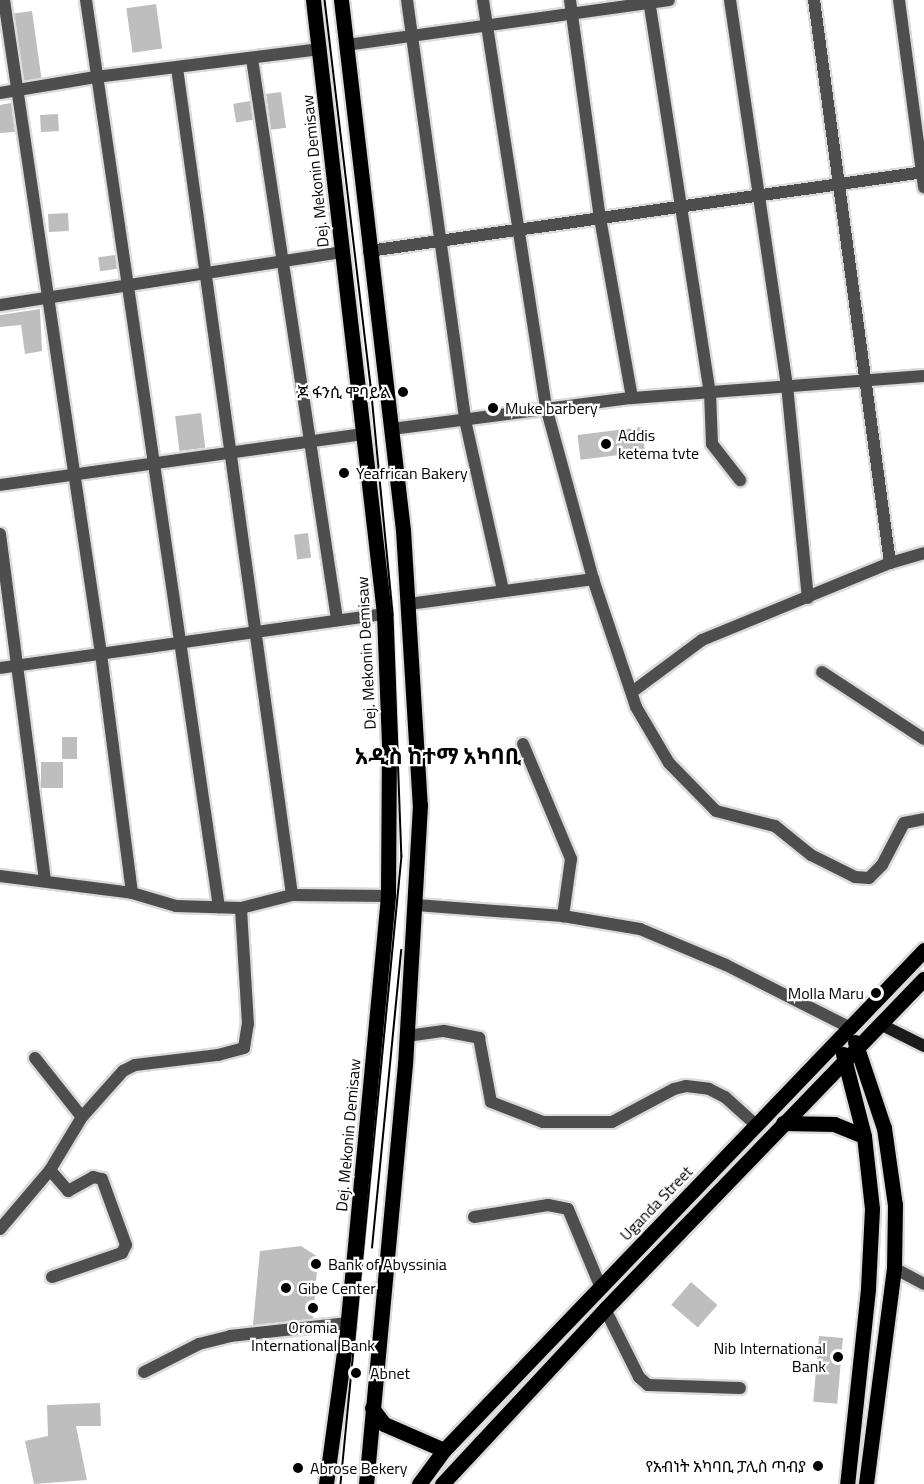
<!DOCTYPE html>
<html>
<head>
<meta charset="utf-8">
<style>
	body { margin:0 }
	#map { position:relative; width:924px; height:1484px; overflow:hidden; background:#fff; font-family:"Titillium Web","Noto Sans Ethiopic",sans-serif }
	div>[style] { position:absolute }
	.building>* { inset:0; background:#bebebe; transform-origin:0 0 }
	.roads { filter:drop-shadow(2px 0 #dbdbdb) drop-shadow(-2px 0 #dbdbdb) drop-shadow(0 2px #dbdbdb) drop-shadow(0 -2px #dbdbdb) }
	.minor>* { height:12px; margin:-6px; padding:0 6px; transform-origin:6px; border-radius:6px; background:#4e4e4e }
	.secondary>* { height:12px; margin:-6px; padding:0 6px; transform-origin:6px; border-radius:6px; background:#1b1b1b }
	.primary>* { height:15px; margin:-7.5px; padding:0 7.5px; transform-origin:7.5px; border-radius:7.5px; background:#000 }
	.tram>* { height:1.5px; margin:-0.75px; padding:0 0.75px; transform-origin:0.75px; border-radius:0.75px; background:#000 }
	.dots>* { width:16px; height:16px; translate:-50% -50%; box-sizing:border-box; border:3px solid #fff; border-radius:50% }
	span { translate:-50% -50%; white-space:nowrap; text-align:center; line-height:1.15; -webkit-text-stroke:4.5px #fff; paint-order:stroke }
	.street-label { font-size:16px; color:#000 }
	.poi-label { font-size:16px; color:#000 }
	.right { translate:-100% -50%; text-align:right }
	.left { translate:0 -50%; text-align:left }
	.district-label { font-size:22px; color:#000; font-weight:700 }
</style>
</head>
<body>
<div id="map">
	<div class="building">
		<i style="left:156px;top:4px;width:45px;height:30px;rotate:82deg"></i>
		<i style="left:32px;top:11px;width:68px;height:18px;rotate:82deg"></i>
		<i style="left:281px;top:92px;width:36px;height:15px;rotate:82deg"></i>
		<i style="left:250px;top:101px;width:19px;height:17px;rotate:81deg"></i>
		<i style="clip-path:polygon(11px 103px,15px 132px,0 133px,0 105px)"></i>
		<i style="left:58px;top:114px;width:17px;height:18px;rotate:87deg"></i>
		<i style="left:68px;top:213px;width:18px;height:20px;rotate:87deg"></i>
		<i style="left:115px;top:255px;width:14px;height:17px;rotate:82deg"></i>
		<i style="clip-path:polygon(40px 309px,42px 351px,25px 354px,21px 325px,0 327px,0 315px)"></i>
		<i style="left:201px;top:413px;width:35px;height:26px;rotate:83deg"></i>
		<i style="left:642px;top:427px;width:25px;height:65px;rotate:83deg"></i>
		<i style="left:308px;top:533px;width:25px;height:14px;rotate:83deg"></i>
		<i style="left:62px;top:737px;width:15px;height:22px"></i>
		<i style="left:41px;top:762px;width:22px;height:26px"></i>
		<i style="clip-path:polygon(301px 1246px,318px 1257px,313px 1319px,253px 1325px,260px 1251px)"></i>
		<i style="left:691px;top:1282px;width:35px;height:30px;rotate:41deg"></i>
		<i style="left:819px;top:1336px;width:24px;height:66px;rotate:5deg"></i>
		<i style="clip-path:polygon(100px 1403px,101px 1426px,76px 1426px,87px 1480px,34px 1484px,25px 1441px,48px 1436px,47px 1405px)"></i>
	</div>
	<div class="roads">
		<div class="minor">
			<i style="left:4px;top:0;width:661px;rotate:81.56deg"></i>
			<i style="left:101px;top:654px;width:241px;rotate:82.6deg"></i>
			<i style="left:86px;top:0;width:917px;rotate:81.66deg"></i>
			<i style="left:407px;top:0;width:424px;rotate:82.1deg"></i>
			<i style="left:465px;top:420px;width:174px;rotate:77.4deg"></i>
			<i style="left:483px;top:0;width:412px;rotate:81.2deg"></i>
			<i style="left:546px;top:407px;width:178px;rotate:74.7deg"></i>
			<i style="left:593px;top:579px;width:135px;rotate:71.4deg"></i>
			<i style="left:636px;top:707px;width:65px;rotate:59.5deg"></i>
			<i style="left:669px;top:763px;width:67px;rotate:45.6deg"></i>
			<i style="left:716px;top:811px;width:61px;rotate:14.3deg"></i>
			<i style="left:775px;top:826px;width:46px;rotate:38.9deg"></i>
			<i style="left:811px;top:855px;width:49px;rotate:26.6deg"></i>
			<i style="left:855px;top:877px;width:14px;rotate:4deg"></i>
			<i style="left:869px;top:878px;width:18px;rotate:-45deg"></i>
			<i style="left:882px;top:865px;width:47px;rotate:-62.4deg"></i>
			<i style="left:904px;top:823px;width:20px;rotate:-11deg"></i>
			<i style="left:570px;top:0;width:220px;rotate:82.2deg"></i>
			<i style="left:600px;top:218px;width:183px;rotate:79.9deg"></i>
			<i style="left:649px;top:0;width:397px;rotate:81.2deg"></i>
			<i style="left:710px;top:392px;width:52px;rotate:87.8deg"></i>
			<i style="left:712px;top:444px;width:46px;rotate:52.1deg"></i>
			<i style="left:730px;top:0;width:389px;rotate:81.6deg"></i>
			<i style="left:787px;top:385px;width:214px;rotate:84.4deg"></i>
			<i style="left:814px;top:0;width:568px;rotate:82.31deg"></i>
			<i style="left:899px;top:0;width:189px;rotate:82.4deg"></i>
			<i style="left:346px;top:45px;width:326px;rotate:-7.9deg"></i>
			<i style="left:252px;top:59px;width:566px;rotate:81.37deg"></i>
			<i style="left:177px;top:68px;width:835px;rotate:82.08deg"></i>
			<i style="left:0;top:93px;width:97px;rotate:-9.5deg"></i>
			<i style="left:96px;top:77px;width:226px;rotate:-7.1deg"></i>
			<i style="left:369px;top:251px;width:561px;rotate:-8.1deg"></i>
			<i style="left:0;top:305px;width:346px;rotate:-8.8deg"></i>
			<i style="left:392px;top:429px;width:242px;rotate:-7.4deg"></i>
			<i style="left:632px;top:398px;width:293px;rotate:-4.3deg"></i>
			<i style="left:0;top:485px;width:368px;rotate:-8deg"></i>
			<i style="left:0;top:534px;width:350px;rotate:82.6deg"></i>
			<i style="left:409px;top:604px;width:186px;rotate:-7.7deg"></i>
			<i style="left:0;top:668px;width:388px;rotate:-8deg"></i>
			<i style="left:822px;top:672px;width:122px;rotate:33.3deg"></i>
			<i style="left:632px;top:692px;width:87px;rotate:-36.6deg"></i>
			<i style="left:702px;top:640px;width:203px;rotate:-22.3deg"></i>
			<i style="left:890px;top:563px;width:35px;rotate:-16deg"></i>
			<i style="left:523px;top:744px;width:125px;rotate:67.3deg"></i>
			<i style="left:571px;top:859px;width:58px;rotate:98deg"></i>
			<i style="left:0;top:876px;width:133px;rotate:7.3deg"></i>
			<i style="left:132px;top:893px;width:46px;rotate:16.5deg"></i>
			<i style="left:176px;top:906px;width:65px;rotate:1.8deg"></i>
			<i style="left:241px;top:908px;width:53px;rotate:-14.3deg"></i>
			<i style="left:292px;top:895px;width:96px;rotate:0.6deg"></i>
			<i style="left:416px;top:905px;width:147px;rotate:4.3deg"></i>
			<i style="left:563px;top:916px;width:78px;rotate:9.6deg"></i>
			<i style="left:640px;top:929px;width:93px;rotate:22.7deg"></i>
			<i style="left:726px;top:965px;width:136px;rotate:26.8deg"></i>
			<i style="left:407px;top:1036px;width:37px;rotate:-8deg"></i>
			<i style="left:444px;top:1031px;width:36px;rotate:11deg"></i>
			<i style="left:479px;top:1038px;width:65px;rotate:79.4deg"></i>
			<i style="left:491px;top:1102px;width:56px;rotate:21deg"></i>
			<i style="left:543px;top:1122px;width:69px"></i>
			<i style="left:612px;top:1122px;width:70px;rotate:-28deg"></i>
			<i style="left:674px;top:1089px;width:12px;rotate:-14deg"></i>
			<i style="left:686px;top:1086px;width:23px;rotate:7deg"></i>
			<i style="left:709px;top:1089px;width:18px;rotate:27deg"></i>
			<i style="left:725px;top:1097px;width:42px;rotate:42.1deg"></i>
			<i style="left:35px;top:1058px;width:75px;rotate:51.5deg"></i>
			<i style="left:50px;top:1170px;width:28px;rotate:49deg"></i>
			<i style="left:68px;top:1191px;width:29px;rotate:-29deg"></i>
			<i style="left:93px;top:1177px;width:9px;rotate:13deg"></i>
			<i style="left:102px;top:1179px;width:70px;rotate:70deg"></i>
			<i style="left:126px;top:1245px;width:9px;rotate:117deg"></i>
			<i style="left:122px;top:1253px;width:74px;rotate:161.1deg"></i>
			<i style="left:474px;top:1217px;width:75px;rotate:-9.2deg"></i>
			<i style="left:548px;top:1205px;width:20px;rotate:11deg"></i>
			<i style="left:568px;top:1209px;width:86px;rotate:67.3deg"></i>
			<i style="left:0;top:1229px;width:77px;rotate:-49.7deg"></i>
			<i style="left:50px;top:1170px;width:62px;rotate:-58.9deg"></i>
			<i style="left:82px;top:1117px;width:62px;rotate:-48.3deg"></i>
			<i style="left:123px;top:1071px;width:13px;rotate:-27deg"></i>
			<i style="left:135px;top:1065px;width:84px;rotate:-6.9deg"></i>
			<i style="left:218px;top:1055px;width:27px;rotate:-15deg"></i>
			<i style="left:244px;top:1048px;width:24px;rotate:-81deg"></i>
			<i style="left:248px;top:1024px;width:116px;rotate:-93.5deg"></i>
			<i style="left:894px;top:1268px;width:34px;rotate:28deg"></i>
			<i style="left:605px;top:1309px;width:76px;rotate:63.4deg"></i>
			<i style="left:639px;top:1377px;width:12px;rotate:42deg"></i>
			<i style="left:648px;top:1385px;width:92px;rotate:1.9deg"></i>
			<i style="left:144px;top:1372px;width:62px;rotate:-27deg"></i>
			<i style="left:199px;top:1344px;width:32px;rotate:-14deg"></i>
			<i style="left:230px;top:1336px;width:119px;rotate:-6.3deg"></i>
		</div>
		<div class="secondary">
			<i style="left:880px;top:1024px;width:49px;rotate:26.6deg"></i>
		</div>
		<div class="primary">
			<i style="left:313px;top:0;width:618px;rotate:83.4deg"></i>
			<i style="left:384px;top:614px;width:133px;rotate:87.8deg"></i>
			<i style="left:389px;top:747px;width:149px;rotate:90.4deg"></i>
			<i style="left:388px;top:896px;width:429px;rotate:95.4deg"></i>
			<i style="left:348px;top:1323px;width:162px;rotate:97.8deg"></i>
			<i style="left:341px;top:0;width:534px;rotate:83.33deg"></i>
			<i style="left:403px;top:530px;width:276px;rotate:86.5deg"></i>
			<i style="left:420px;top:805px;width:259px;rotate:93.3deg"></i>
			<i style="left:405px;top:1064px;width:422px;rotate:95.3deg"></i>
			<i style="left:855px;top:1042px;width:91px;rotate:71.4deg"></i>
			<i style="left:884px;top:1128px;width:78px;rotate:81.9deg"></i>
			<i style="left:895px;top:1205px;width:63px;rotate:90.9deg"></i>
			<i style="left:894px;top:1268px;width:218px;rotate:97.4deg"></i>
			<i style="left:843px;top:1054px;width:85px;rotate:75.6deg"></i>
			<i style="left:864px;top:1136px;width:73px;rotate:83.7deg"></i>
			<i style="left:872px;top:1209px;width:80px;rotate:92.9deg"></i>
			<i style="left:868px;top:1289px;width:196px;rotate:96.1deg"></i>
			<i style="left:783px;top:1123px;width:51px;rotate:1.1deg"></i>
			<i style="left:834px;top:1124px;width:32px;rotate:22deg"></i>
			<i style="left:372px;top:1408px;width:20px;rotate:53deg"></i>
			<i style="left:384px;top:1424px;width:65px;rotate:23.4deg"></i>
			<i style="left:419px;top:1484px;width:42px;rotate:-53.7deg"></i>
			<i style="left:444px;top:1450px;width:693px;rotate:-46.17deg"></i>
			<i style="left:442px;top:1484px;width:239px;rotate:-47deg"></i>
			<i style="left:605px;top:1309px;width:459px;rotate:-46deg"></i>
		</div>
	</div>
	<div class="tram">
		<i style="left:325px;top:0;width:388px;rotate:83.2deg"></i>
		<i style="left:371px;top:385px;width:231px;rotate:84.5deg"></i>
		<i style="left:393px;top:615px;width:241px;rotate:87.9deg"></i>
		<i style="left:402px;top:856px;width:631px;rotate:95.55deg"></i>
		<i style="left:372px;top:1248px;width:299px;rotate:-84.4deg"></i>
	</div>
	<div class="dots">
		<i style="left:403px;top:392px;background:#000"></i>
		<i style="left:493px;top:408px;background:#000"></i>
		<i style="left:606px;top:444px;background:#000"></i>
		<i style="left:344px;top:473px;background:#000"></i>
		<i style="left:876px;top:993px;background:#000"></i>
		<i style="left:316px;top:1264px;background:#000"></i>
		<i style="left:286px;top:1288px;background:#000"></i>
		<i style="left:313px;top:1308px;background:#000"></i>
		<i style="left:838px;top:1357px;background:#000"></i>
		<i style="left:356px;top:1373px;background:#000"></i>
		<i style="left:818px;top:1466px;background:#000"></i>
		<i style="left:298px;top:1468px;background:#000"></i>
	</div>
	<div class="street-label">
		<span style="left:315px;top:171px;rotate:-96deg">Dej. Mekonin Demisaw</span>
		<span style="left:366px;top:653px;rotate:-93deg">Dej. Mekonin Demisaw</span>
		<span style="left:348px;top:1135px;rotate:-85deg">Dej. Mekonin Demisaw</span>
		<span style="left:656px;top:1203px;rotate:-46deg">Uganda Street</span>
	</div>
	<div class="poi-label">
		<span class="right" style="left:391px;top:392px">ጆ ፋንሲ ሞባይል</span>
		<span class="left" style="left:505px;top:408px">Muke barbery</span>
		<span class="left" style="left:618px;top:444px">Addis<br>ketema tvte</span>
		<span class="left" style="left:356px;top:473px">Yeafrican Bakery</span>
		<span class="right" style="left:864px;top:993px">Molla Maru</span>
		<span class="left" style="left:328px;top:1264px">Bank of Abyssinia</span>
		<span class="left" style="left:298px;top:1288px">Gibe Center</span>
		<span style="left:313px;top:1336px">Oromia<br>International Bank</span>
		<span class="right" style="left:826px;top:1357px">Nib International<br>Bank</span>
		<span class="left" style="left:370px;top:1373px">Abnet</span>
		<span class="right" style="left:806px;top:1466px">የአብነት አካባቢ ፓሊስ ጣብያ</span>
		<span class="left" style="left:310px;top:1468px">Abrose Bekery</span>
	</div>
	<div class="district-label">
		<span style="left:438px;top:757px">አዲስ ከተማ አካባቢ</span>
	</div>
</div>
</body>
</html>
